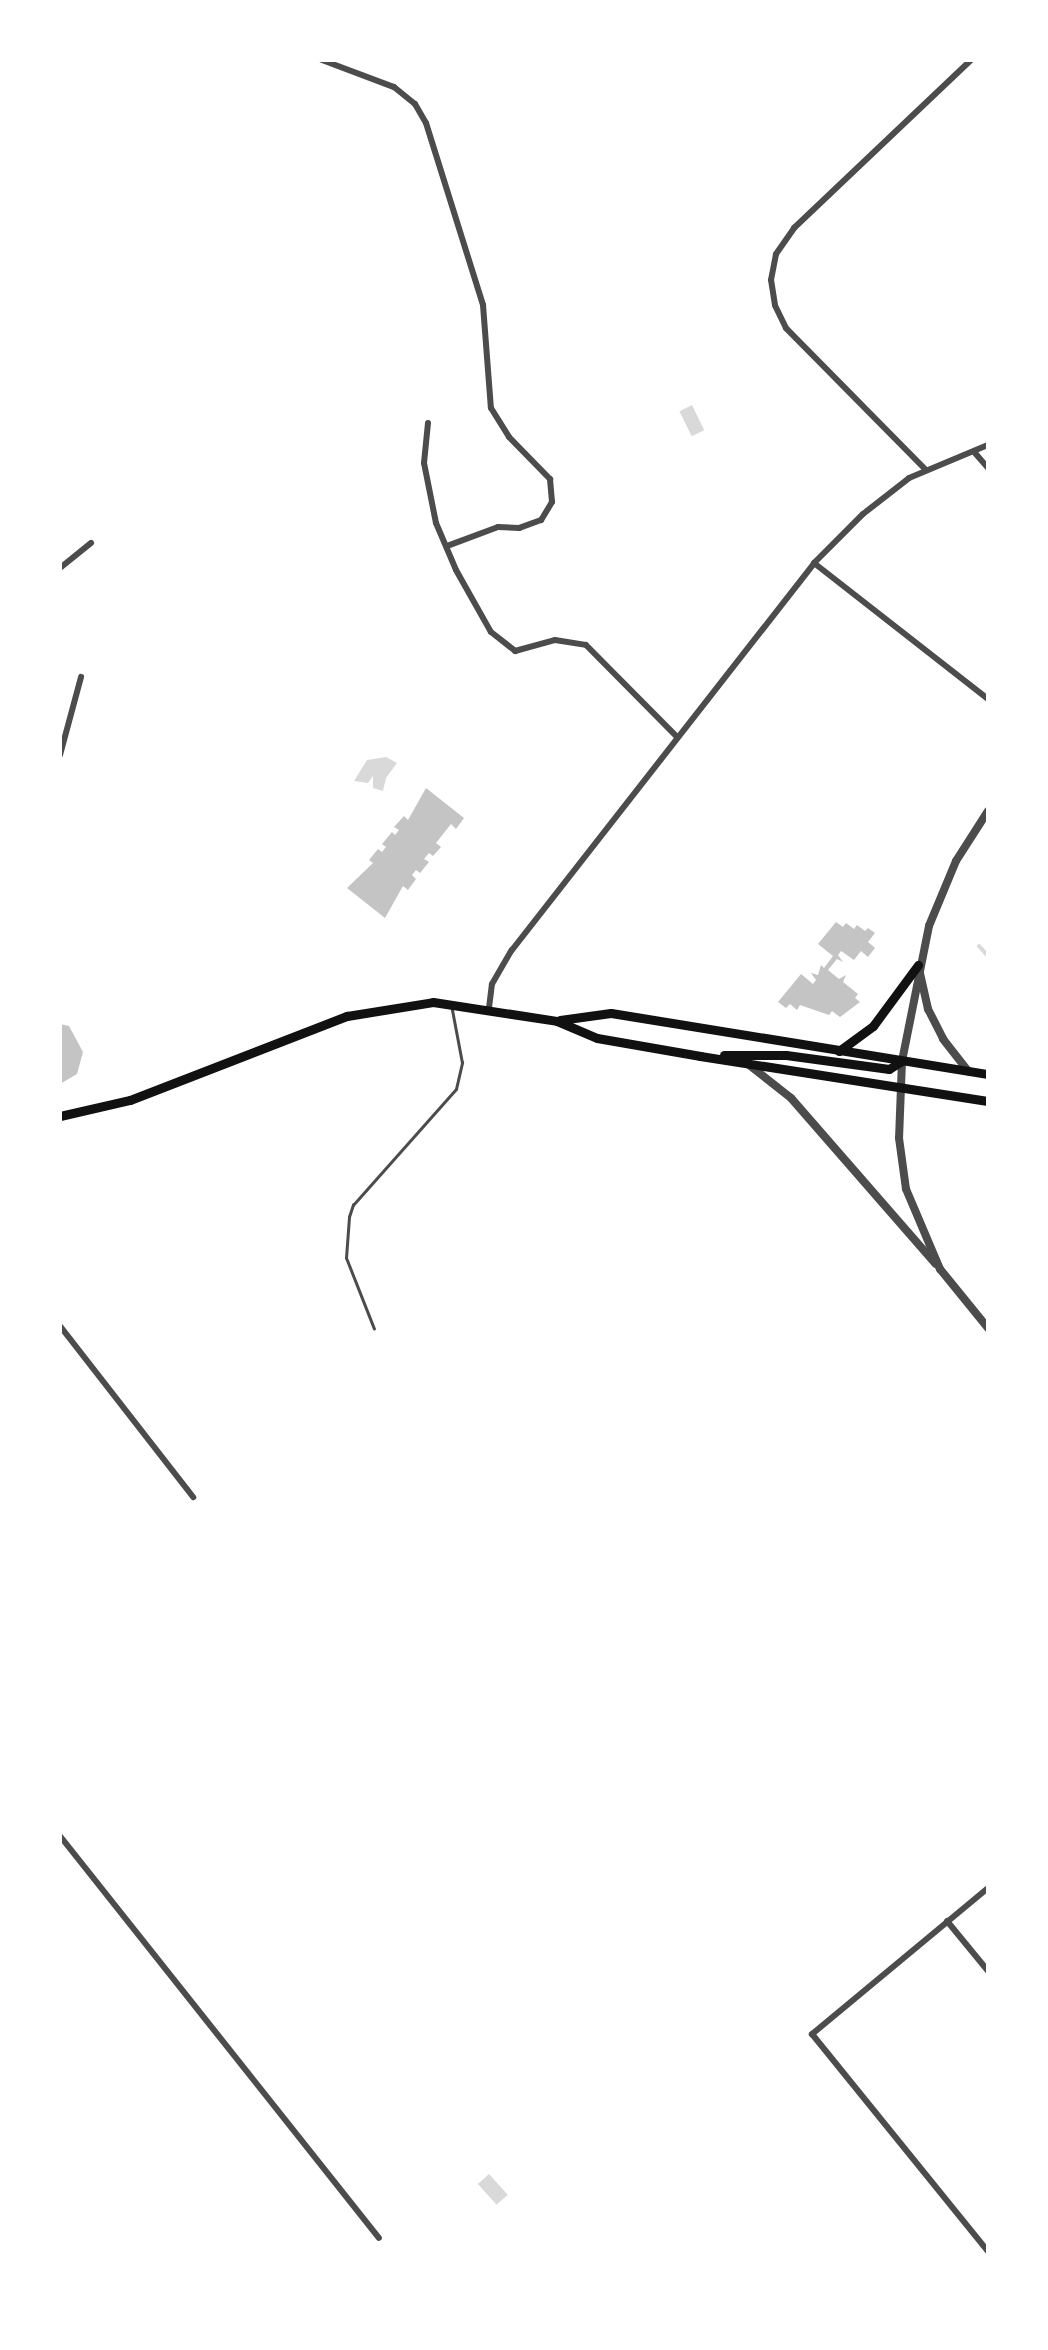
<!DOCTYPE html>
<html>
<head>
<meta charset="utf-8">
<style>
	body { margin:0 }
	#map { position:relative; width:1048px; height:2350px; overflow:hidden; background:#fff; font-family:"Noto Sans",sans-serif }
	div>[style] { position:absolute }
	.water>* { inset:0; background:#d9d9d9; transform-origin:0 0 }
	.stream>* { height:4px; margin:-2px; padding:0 2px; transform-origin:2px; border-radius:2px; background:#d9d9d9 }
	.building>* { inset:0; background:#c4c4c4 }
	.service>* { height:2.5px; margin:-1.25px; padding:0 1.25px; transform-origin:1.25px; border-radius:1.25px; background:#4c4c4c }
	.minor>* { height:6px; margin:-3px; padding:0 3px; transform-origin:3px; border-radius:3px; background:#4c4c4c }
	.tertiary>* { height:8px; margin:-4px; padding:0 4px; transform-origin:4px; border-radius:4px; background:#4c4c4c }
	.secondary>* { height:9px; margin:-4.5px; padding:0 4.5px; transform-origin:4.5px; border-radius:4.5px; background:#111 }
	span { translate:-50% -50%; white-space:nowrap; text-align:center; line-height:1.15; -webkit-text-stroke:10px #fff; paint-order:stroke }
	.frame { position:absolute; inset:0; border:62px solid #fff; pointer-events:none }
</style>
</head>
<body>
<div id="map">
	<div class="water">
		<i style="left:692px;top:405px;width:28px;height:14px;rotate:64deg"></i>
		<i style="clip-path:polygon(386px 757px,397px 763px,386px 778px,383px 791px,373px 788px,373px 776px,368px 783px,354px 781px,367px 760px)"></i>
		<i style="left:489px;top:2174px;width:28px;height:15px;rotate:48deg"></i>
	</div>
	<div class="stream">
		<i style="left:979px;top:946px;width:13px;rotate:48deg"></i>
	</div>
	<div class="building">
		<i style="clip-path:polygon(426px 788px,464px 818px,456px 829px,451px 824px,436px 843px,441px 847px,433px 856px,429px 853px,424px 859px,429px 862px,420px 873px,416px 870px,412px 875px,416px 879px,408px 890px,403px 886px,385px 918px,347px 888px,373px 863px,369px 860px,378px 849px,382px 852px,386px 847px,382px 844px,392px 832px,395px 835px,399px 830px,394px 827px,404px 816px,408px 820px)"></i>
		<i style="clip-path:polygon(836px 922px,843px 927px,846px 923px,854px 929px,857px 925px,865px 931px,868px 928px,875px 933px,868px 942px,875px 948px,868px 957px,861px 951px,854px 960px,841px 951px,838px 955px,843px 962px,837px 959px,828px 970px,839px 979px,846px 975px,843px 982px,858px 994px,855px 998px,860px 1002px,840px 1017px,832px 1011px,829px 1015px,800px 1005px,797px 1010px,790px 1004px,786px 1008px,778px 1002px,801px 974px,813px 984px,816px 980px,811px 973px,818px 975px,821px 965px,824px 968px,833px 956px,818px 944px)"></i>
		<i style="clip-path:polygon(60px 1024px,69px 1026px,83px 1052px,77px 1074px,60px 1084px)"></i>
	</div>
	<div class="service">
		<i style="left:374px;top:1329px;width:76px;rotate:-111.5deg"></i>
		<i style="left:346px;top:1258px;width:41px;rotate:-85.8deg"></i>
		<i style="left:349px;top:1217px;width:13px;rotate:-72deg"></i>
		<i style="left:353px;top:1205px;width:155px;rotate:-48.4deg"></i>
		<i style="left:456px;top:1089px;width:27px;rotate:-77deg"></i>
		<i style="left:462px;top:1063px;width:54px;rotate:-100.7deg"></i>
	</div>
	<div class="minor">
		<i style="left:322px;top:60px;width:77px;rotate:20.6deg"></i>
		<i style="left:394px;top:87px;width:27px;rotate:39deg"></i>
		<i style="left:415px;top:104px;width:22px;rotate:60deg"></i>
		<i style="left:426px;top:123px;width:191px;rotate:72.6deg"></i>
		<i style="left:483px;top:305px;width:103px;rotate:85.6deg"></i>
		<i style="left:491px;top:408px;width:34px;rotate:58deg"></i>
		<i style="left:509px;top:437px;width:59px;rotate:45.7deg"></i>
		<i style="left:550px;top:479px;width:23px;rotate:85deg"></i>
		<i style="left:552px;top:502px;width:21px;rotate:121deg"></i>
		<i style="left:541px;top:520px;width:23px;rotate:160deg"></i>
		<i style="left:519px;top:528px;width:21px;rotate:-177deg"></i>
		<i style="left:498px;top:527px;width:54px;rotate:159.6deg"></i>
		<i style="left:428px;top:423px;width:40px;rotate:95.7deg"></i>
		<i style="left:424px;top:463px;width:61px;rotate:78.7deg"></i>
		<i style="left:436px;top:523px;width:51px;rotate:66.9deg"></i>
		<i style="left:456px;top:570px;width:71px;rotate:60.6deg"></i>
		<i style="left:491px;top:632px;width:31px;rotate:38deg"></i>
		<i style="left:515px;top:651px;width:41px;rotate:-15.4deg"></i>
		<i style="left:555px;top:640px;width:31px;rotate:9deg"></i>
		<i style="left:586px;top:645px;width:129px;rotate:45.3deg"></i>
		<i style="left:975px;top:453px;width:20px;rotate:49deg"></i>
		<i style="left:925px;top:469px;width:198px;rotate:-134.6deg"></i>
		<i style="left:786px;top:328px;width:25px;rotate:-116deg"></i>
		<i style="left:775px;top:305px;width:25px;rotate:-99deg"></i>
		<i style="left:771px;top:280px;width:26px;rotate:-79deg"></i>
		<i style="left:776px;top:254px;width:32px;rotate:-55deg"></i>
		<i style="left:794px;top:228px;width:244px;rotate:-43.5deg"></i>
		<i style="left:814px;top:563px;width:221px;rotate:38deg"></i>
		<i style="left:60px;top:568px;width:40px;rotate:-39deg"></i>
		<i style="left:60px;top:755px;width:81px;rotate:-74.9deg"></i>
		<i style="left:489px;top:1008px;width:24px;rotate:-83deg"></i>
		<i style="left:492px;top:984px;width:39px;rotate:-60deg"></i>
		<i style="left:512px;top:950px;width:491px;rotate:-52deg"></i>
		<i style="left:814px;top:563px;width:69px;rotate:-45deg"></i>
		<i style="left:863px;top:514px;width:58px;rotate:-38deg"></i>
		<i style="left:909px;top:478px;width:86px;rotate:-22.7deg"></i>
		<i style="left:60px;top:1326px;width:217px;rotate:52.1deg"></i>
		<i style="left:60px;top:1836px;width:513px;rotate:51.57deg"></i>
		<i style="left:988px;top:1888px;width:229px;rotate:140.3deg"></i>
		<i style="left:812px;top:2034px;width:279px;rotate:51deg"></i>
		<i style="left:947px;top:1921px;width:65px;rotate:50.6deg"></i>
	</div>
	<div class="tertiary">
		<i style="left:988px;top:811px;width:59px;rotate:122.6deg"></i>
		<i style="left:956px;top:861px;width:70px;rotate:112.6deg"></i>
		<i style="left:929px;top:926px;width:138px;rotate:101.3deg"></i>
		<i style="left:902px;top:1061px;width:77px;rotate:92.2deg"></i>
		<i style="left:899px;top:1138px;width:51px;rotate:82.2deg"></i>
		<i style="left:906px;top:1189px;width:87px;rotate:67deg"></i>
		<i style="left:940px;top:1269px;width:76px;rotate:50.9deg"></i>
		<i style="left:919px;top:969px;width:41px;rotate:77.3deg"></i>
		<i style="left:928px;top:1009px;width:34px;rotate:63deg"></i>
		<i style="left:943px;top:1039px;width:41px;rotate:52deg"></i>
		<i style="left:748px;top:1064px;width:55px;rotate:38.3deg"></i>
		<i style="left:791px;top:1098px;width:220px;rotate:48.9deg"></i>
	</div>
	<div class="secondary">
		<i style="left:560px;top:1020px;width:51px;rotate:-7.8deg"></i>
		<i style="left:611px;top:1013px;width:382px;rotate:9.2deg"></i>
		<i style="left:839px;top:1051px;width:42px;rotate:-36.3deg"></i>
		<i style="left:873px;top:1026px;width:76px;rotate:-53.6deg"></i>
		<i style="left:724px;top:1055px;width:62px"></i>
		<i style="left:786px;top:1055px;width:104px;rotate:7.7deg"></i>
		<i style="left:889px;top:1069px;width:15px;rotate:-32deg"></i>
		<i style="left:60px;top:1116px;width:72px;rotate:-12.9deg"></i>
		<i style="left:130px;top:1100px;width:233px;rotate:-21.2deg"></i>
		<i style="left:347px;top:1016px;width:87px;rotate:-9.2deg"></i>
		<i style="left:433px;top:1002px;width:125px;rotate:8.7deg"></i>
		<i style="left:557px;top:1021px;width:43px;rotate:23deg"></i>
		<i style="left:597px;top:1038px;width:105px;rotate:9.9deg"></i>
		<i style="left:700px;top:1056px;width:291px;rotate:8.9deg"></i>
	</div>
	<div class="frame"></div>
</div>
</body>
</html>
